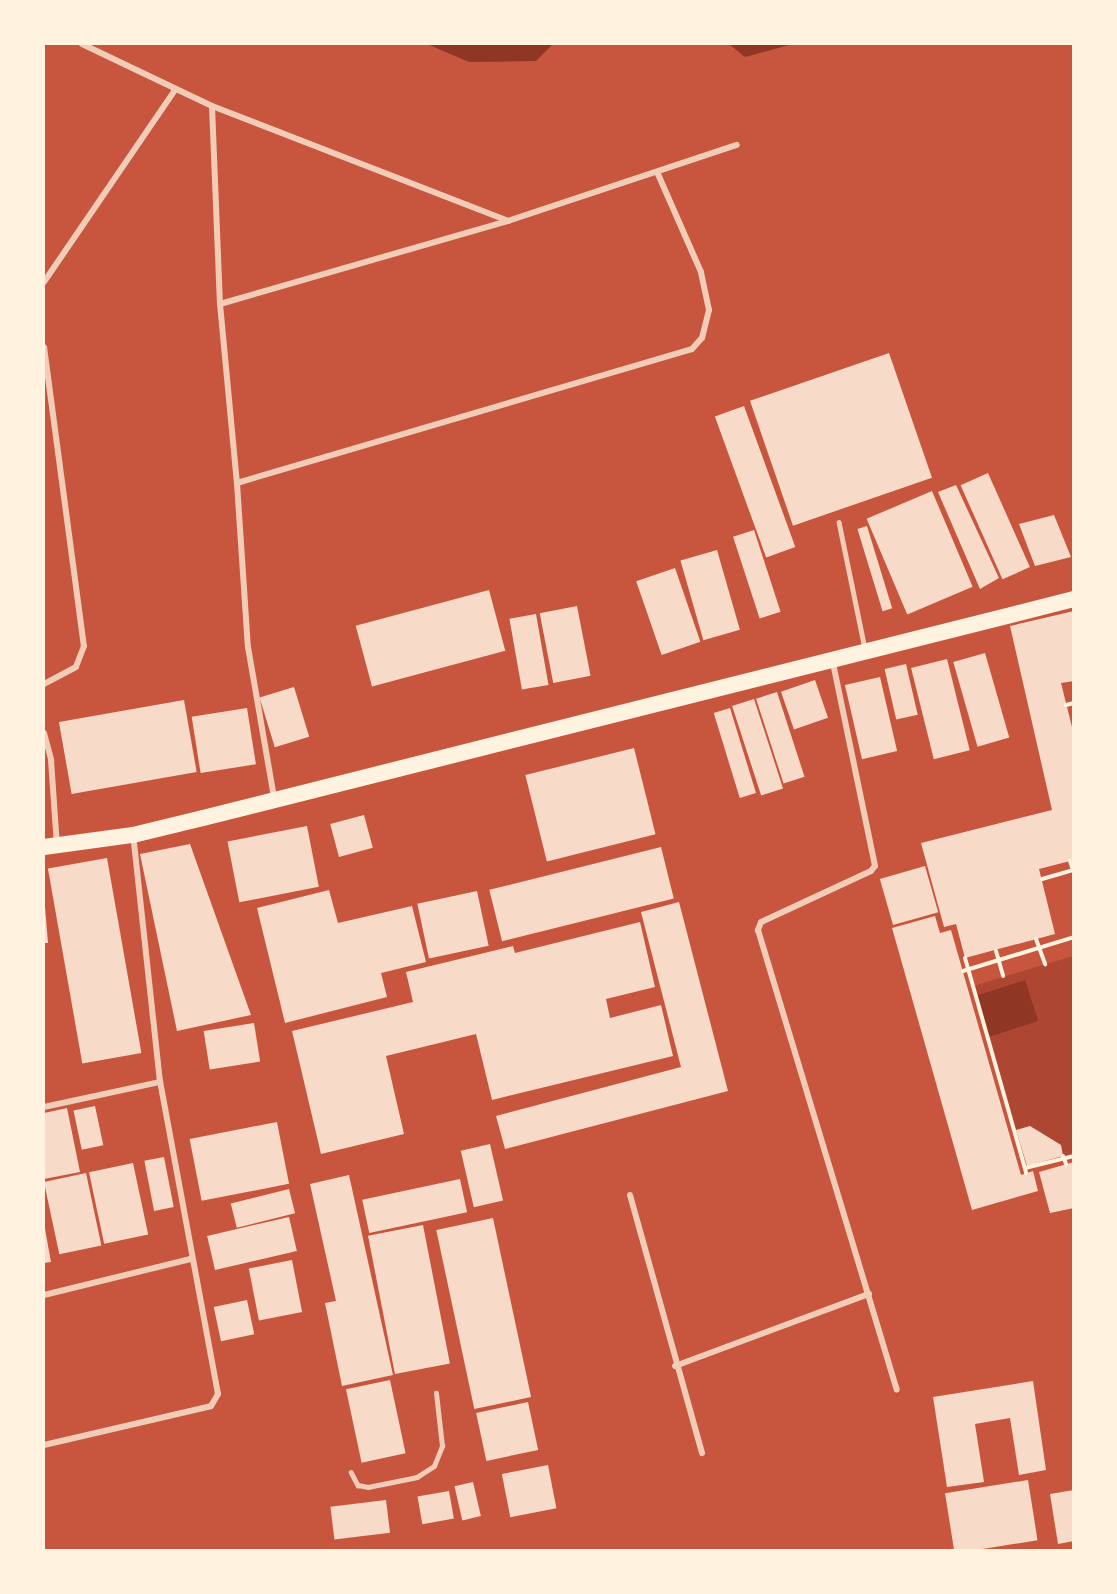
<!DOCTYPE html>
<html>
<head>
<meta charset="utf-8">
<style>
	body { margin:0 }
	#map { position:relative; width:1117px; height:1594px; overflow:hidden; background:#c8553d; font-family:Manrope,sans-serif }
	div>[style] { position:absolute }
	.green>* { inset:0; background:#ae4732 }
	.water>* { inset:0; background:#8f3625; transform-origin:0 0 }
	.building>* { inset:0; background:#f7dbc8; transform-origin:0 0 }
	.path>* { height:4px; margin:-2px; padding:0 2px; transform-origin:2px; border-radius:2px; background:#fff3e0 }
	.service>* { height:4.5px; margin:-2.25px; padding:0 2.25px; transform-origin:2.25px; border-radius:2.25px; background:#f1ccb7 }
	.minor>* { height:6px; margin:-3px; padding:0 3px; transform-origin:3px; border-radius:3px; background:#f1ccb7 }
	.trunk>* { height:16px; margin:-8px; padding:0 8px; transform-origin:8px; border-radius:8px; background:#fff3e0 }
	span { translate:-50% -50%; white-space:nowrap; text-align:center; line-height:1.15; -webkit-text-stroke:5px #fff3e0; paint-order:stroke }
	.frame { position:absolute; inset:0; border:45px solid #fff3e0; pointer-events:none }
</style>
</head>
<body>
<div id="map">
	<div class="green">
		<i style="clip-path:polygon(1073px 956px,1073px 1153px,1063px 1156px,1061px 1145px,1030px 1126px,1015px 1131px,973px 986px)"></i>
	</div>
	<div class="water">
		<i style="clip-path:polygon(427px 44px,553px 44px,536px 61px,469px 62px)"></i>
		<i style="clip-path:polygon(729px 44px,793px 44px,745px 57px)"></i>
		<i style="left:1025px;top:980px;width:43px;height:52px;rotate:72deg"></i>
	</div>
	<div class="building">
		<i style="left:889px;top:353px;width:132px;height:147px;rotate:71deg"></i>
		<i style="left:744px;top:406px;width:150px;height:31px;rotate:70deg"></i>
		<i style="left:988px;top:473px;width:103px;height:30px;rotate:66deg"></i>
		<i style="clip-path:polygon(956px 485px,999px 578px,980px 589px,938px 492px)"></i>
		<i style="left:932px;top:491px;width:104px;height:71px;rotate:67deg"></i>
		<i style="clip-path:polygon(1054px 515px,1071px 557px,1035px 566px,1019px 524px)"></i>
		<i style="left:867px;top:526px;width:86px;height:10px;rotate:73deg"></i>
		<i style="left:754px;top:530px;width:86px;height:22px;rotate:72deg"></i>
		<i style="left:717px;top:550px;width:83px;height:38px;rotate:74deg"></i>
		<i style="left:675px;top:568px;width:78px;height:41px;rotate:71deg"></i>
		<i style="left:489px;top:590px;width:63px;height:138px;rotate:75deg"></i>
		<i style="left:577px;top:606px;width:71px;height:38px;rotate:79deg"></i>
		<i style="clip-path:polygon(1074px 611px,1074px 681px,1061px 683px,1074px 735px,1074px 860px,1039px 869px,1055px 934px,965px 958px,956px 924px,944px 927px,921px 843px,1052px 810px,1010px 626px)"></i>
		<i style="left:536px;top:614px;width:72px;height:27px;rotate:80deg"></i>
		<i style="left:985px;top:653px;width:88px;height:33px;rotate:74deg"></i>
		<i style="left:947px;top:659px;width:94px;height:37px;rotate:76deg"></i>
		<i style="left:906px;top:664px;width:52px;height:22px;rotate:77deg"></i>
		<i style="left:880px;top:677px;width:76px;height:36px;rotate:77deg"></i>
		<i style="left:815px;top:680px;width:40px;height:36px;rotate:71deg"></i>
		<i style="left:294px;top:687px;width:52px;height:36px;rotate:73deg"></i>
		<i style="left:777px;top:692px;width:89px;height:22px;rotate:72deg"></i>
		<i style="left:754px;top:699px;width:94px;height:23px;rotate:72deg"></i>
		<i style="left:184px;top:700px;width:73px;height:127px;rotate:80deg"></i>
		<i style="left:247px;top:708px;width:57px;height:56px;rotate:81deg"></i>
		<i style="left:730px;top:708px;width:89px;height:17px;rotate:73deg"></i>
		<i style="left:634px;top:748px;width:89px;height:112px;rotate:76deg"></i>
		<i style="left:364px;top:815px;width:34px;height:35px;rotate:75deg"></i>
		<i style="left:307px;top:826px;width:62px;height:81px;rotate:79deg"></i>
		<i style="clip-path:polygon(190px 844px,251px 1015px,177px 1031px,140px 854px)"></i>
		<i style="left:661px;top:847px;width:53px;height:177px;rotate:76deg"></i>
		<i style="left:107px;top:858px;width:198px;height:60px;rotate:80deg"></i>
		<i style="left:925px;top:866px;width:48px;height:47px;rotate:74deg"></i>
		<i style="clip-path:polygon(329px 890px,338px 923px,412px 906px,426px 962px,381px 973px,387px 997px,285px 1023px,257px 908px)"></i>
		<i style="left:477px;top:891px;width:56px;height:61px;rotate:78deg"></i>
		<i style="clip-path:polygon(44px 895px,48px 943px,44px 943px)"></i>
		<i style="clip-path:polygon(679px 902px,728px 1091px,505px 1149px,496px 1116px,681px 1067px,641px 912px)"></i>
		<i style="clip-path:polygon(935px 916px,940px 933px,951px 930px,1021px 1175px,1033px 1171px,1038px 1191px,972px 1210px,892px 928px)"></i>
		<i style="clip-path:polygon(640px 922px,655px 987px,606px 999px,610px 1018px,661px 1005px,673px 1056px,492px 1100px,476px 1034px,386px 1056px,404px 1134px,321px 1154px,292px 1031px,413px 1002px,406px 972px,513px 946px,515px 953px)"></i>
		<i style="left:254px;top:1023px;width:39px;height:51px;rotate:81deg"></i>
		<i style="left:95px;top:1106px;width:40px;height:22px;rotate:78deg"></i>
		<i style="clip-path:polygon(67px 1108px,80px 1172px,44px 1179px,44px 1113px)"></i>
		<i style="left:277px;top:1122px;width:63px;height:89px;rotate:79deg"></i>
		<i style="clip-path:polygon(1030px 1126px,1061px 1145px,1063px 1156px,1027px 1166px,1016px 1130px)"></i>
		<i style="left:490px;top:1144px;width:58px;height:30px;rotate:77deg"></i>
		<i style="left:164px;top:1157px;width:51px;height:20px;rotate:79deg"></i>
		<i style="clip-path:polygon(1074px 1162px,1074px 1208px,1050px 1213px,1039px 1172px)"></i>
		<i style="left:133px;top:1163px;width:73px;height:45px;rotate:78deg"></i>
		<i style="left:86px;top:1173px;width:74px;height:43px;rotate:78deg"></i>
		<i style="clip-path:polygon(349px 1175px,393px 1375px,342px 1386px,325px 1303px,336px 1301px,310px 1184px)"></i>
		<i style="left:460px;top:1179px;width:34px;height:100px;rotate:78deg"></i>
		<i style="left:289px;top:1189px;width:25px;height:60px;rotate:76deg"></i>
		<i style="left:289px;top:1217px;width:35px;height:84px;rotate:77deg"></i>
		<i style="left:493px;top:1218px;width:183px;height:58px;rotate:78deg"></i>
		<i style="left:423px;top:1225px;width:141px;height:56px;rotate:79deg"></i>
		<i style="clip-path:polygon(45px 1229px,51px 1262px,44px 1263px,44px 1230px)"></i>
		<i style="left:292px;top:1260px;width:53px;height:44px;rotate:79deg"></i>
		<i style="left:247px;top:1300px;width:35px;height:34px;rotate:78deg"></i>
		<i style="left:390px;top:1380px;width:75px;height:45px;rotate:78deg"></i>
		<i style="clip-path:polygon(1033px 1381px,1046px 1470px,1019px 1475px,1010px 1418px,975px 1424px,984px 1482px,947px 1487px,933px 1397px)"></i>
		<i style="left:528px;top:1402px;width:49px;height:53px;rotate:78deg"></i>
		<i style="left:548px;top:1465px;width:44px;height:47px;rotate:79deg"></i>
		<i style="left:1028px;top:1480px;width:61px;height:84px;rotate:81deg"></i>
		<i style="left:473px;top:1482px;width:35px;height:19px;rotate:77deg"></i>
		<i style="clip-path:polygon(1074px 1490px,1074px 1541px,1058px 1544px,1050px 1494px)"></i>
		<i style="left:449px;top:1491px;width:28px;height:32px;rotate:80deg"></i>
		<i style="left:386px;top:1500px;width:33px;height:56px;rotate:83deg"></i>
	</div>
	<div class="path">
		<i style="left:1066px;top:705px;width:8px;rotate:-14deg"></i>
		<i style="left:1070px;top:861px;width:9px;rotate:72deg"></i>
		<i style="left:1042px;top:879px;width:33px;rotate:-16deg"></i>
		<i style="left:1036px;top:939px;width:27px;rotate:70deg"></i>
		<i style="left:996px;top:951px;width:26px;rotate:74deg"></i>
		<i style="left:965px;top:958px;width:218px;rotate:74.1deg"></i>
		<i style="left:963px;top:971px;width:116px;rotate:-17deg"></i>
		<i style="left:1063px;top:1156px;width:9px;rotate:69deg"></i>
		<i style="left:1026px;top:1173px;width:5px;rotate:-101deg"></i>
		<i style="left:1025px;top:1168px;width:50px;rotate:-13.8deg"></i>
	</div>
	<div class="service">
		<i style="left:839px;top:522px;width:130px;rotate:78.4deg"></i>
		<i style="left:351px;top:1472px;width:15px;rotate:62deg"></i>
		<i style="left:358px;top:1485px;width:10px;rotate:11deg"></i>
		<i style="left:368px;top:1487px;width:50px;rotate:-11.5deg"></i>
		<i style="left:417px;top:1477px;width:20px;rotate:-33deg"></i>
		<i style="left:434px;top:1466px;width:22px;rotate:-68deg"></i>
		<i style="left:442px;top:1446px;width:53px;rotate:-96.5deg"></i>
	</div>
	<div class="minor">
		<i style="left:82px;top:44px;width:144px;rotate:25.5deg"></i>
		<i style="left:212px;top:106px;width:318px;rotate:21.2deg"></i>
		<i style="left:212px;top:106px;width:198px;rotate:87.7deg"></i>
		<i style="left:220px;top:304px;width:180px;rotate:84.6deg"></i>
		<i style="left:237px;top:483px;width:164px;rotate:86.2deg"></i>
		<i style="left:248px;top:647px;width:153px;rotate:80.2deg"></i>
		<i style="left:44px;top:282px;width:232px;rotate:-55.7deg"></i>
		<i style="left:220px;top:304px;width:300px;rotate:-16.1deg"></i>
		<i style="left:508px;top:221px;width:241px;rotate:-18.4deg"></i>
		<i style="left:44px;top:347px;width:302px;rotate:82.4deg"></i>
		<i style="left:84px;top:646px;width:22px;rotate:111deg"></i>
		<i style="left:76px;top:667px;width:36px;rotate:152deg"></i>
		<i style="left:237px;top:483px;width:474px;rotate:-16.4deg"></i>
		<i style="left:692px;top:349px;width:15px;rotate:-48deg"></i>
		<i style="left:702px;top:338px;width:29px;rotate:-76deg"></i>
		<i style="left:709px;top:310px;width:39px;rotate:-102deg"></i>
		<i style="left:701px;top:272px;width:109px;rotate:-113.7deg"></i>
		<i style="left:833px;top:663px;width:207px;rotate:78.3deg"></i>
		<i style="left:875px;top:866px;width:6px;rotate:129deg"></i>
		<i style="left:871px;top:871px;width:121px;rotate:155.1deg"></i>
		<i style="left:761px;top:922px;width:9px;rotate:111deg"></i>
		<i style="left:758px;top:930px;width:480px;rotate:73.2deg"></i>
		<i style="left:44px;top:733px;width:28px;rotate:75deg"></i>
		<i style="left:51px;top:760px;width:85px;rotate:86deg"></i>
		<i style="left:44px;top:1107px;width:119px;rotate:-12.2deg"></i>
		<i style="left:630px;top:1195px;width:268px;rotate:74.4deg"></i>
		<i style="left:44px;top:1295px;width:151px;rotate:-13.8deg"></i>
		<i style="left:675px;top:1366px;width:207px;rotate:-20.4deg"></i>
		<i style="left:44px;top:1445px;width:171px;rotate:-13.1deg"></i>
		<i style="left:211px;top:1406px;width:14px;rotate:-60deg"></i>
		<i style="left:218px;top:1394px;width:317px;rotate:-100.5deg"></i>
		<i style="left:160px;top:1082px;width:248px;rotate:-96.2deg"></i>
	</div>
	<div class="trunk">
		<i style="left:44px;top:847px;width:90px;rotate:-7.7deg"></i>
		<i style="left:133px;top:835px;width:72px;rotate:-13.7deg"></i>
		<i style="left:203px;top:818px;width:898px;rotate:-14.11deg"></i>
	</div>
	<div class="frame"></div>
</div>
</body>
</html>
